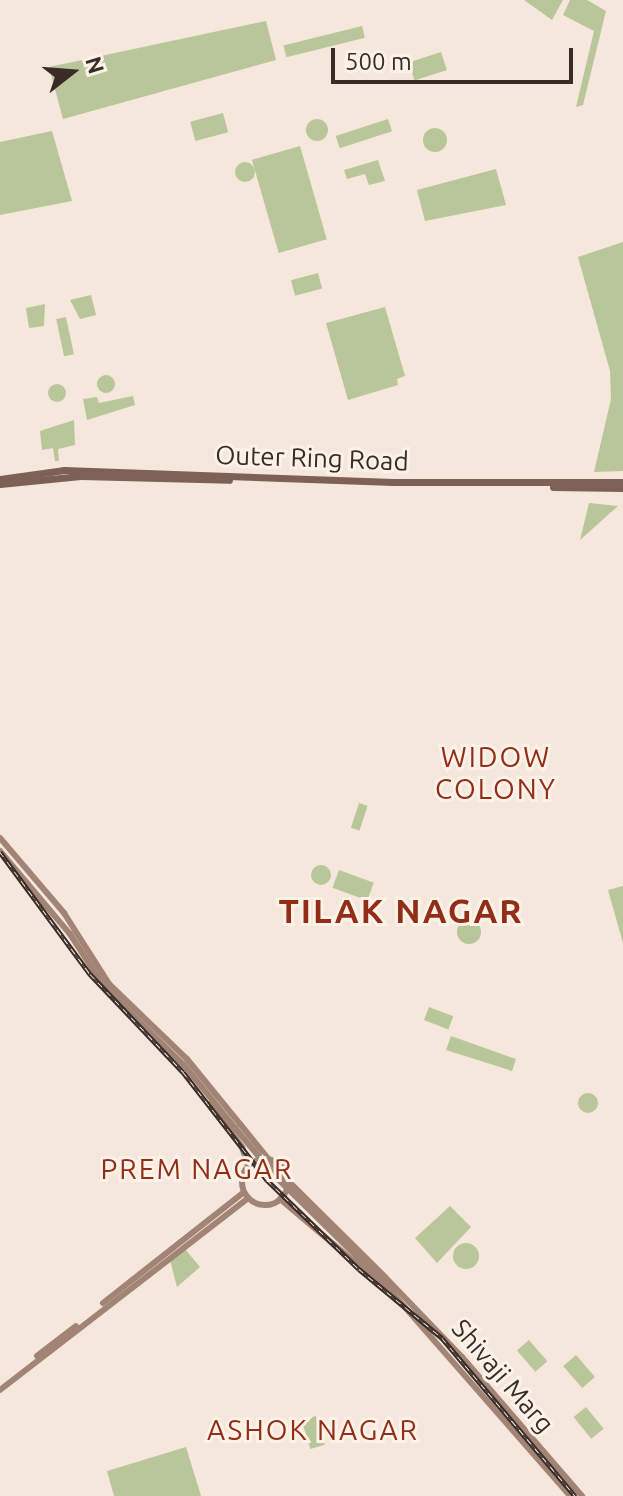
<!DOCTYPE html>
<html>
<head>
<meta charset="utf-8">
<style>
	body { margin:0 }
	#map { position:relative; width:623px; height:1496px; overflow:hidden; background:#f5e7db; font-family:Ubuntu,sans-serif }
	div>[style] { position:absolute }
	.green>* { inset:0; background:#b9c699; transform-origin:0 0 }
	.round { border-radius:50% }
	.secondary>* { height:6px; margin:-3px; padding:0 3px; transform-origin:3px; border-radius:3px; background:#a28476 }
	.secondary>.ring { margin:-3px; padding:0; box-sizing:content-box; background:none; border:6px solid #a28476; border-radius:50% }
	.primary>* { height:7px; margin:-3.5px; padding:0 3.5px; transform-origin:3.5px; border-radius:3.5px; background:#7d6157 }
	.rail>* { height:5px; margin-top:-2.5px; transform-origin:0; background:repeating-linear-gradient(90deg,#fcf2e8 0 6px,#392c27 0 12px); box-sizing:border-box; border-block:2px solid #392c27 }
	.secondary-bridge>* { height:6px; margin:-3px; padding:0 3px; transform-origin:3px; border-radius:3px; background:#a28476 }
	span { translate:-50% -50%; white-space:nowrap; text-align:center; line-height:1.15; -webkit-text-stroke:6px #fcf2e8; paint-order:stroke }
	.street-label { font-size:26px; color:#392c27 }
	.neighbourhood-label { font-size:28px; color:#922d17; letter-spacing:2px }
	.district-label { font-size:34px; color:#922d17; font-weight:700; letter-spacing:2px }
	.north { position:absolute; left:32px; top:32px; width:80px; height:80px; -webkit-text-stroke:6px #fcf2e8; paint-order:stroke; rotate:73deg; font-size:22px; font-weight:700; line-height:32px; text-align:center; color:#392c27 }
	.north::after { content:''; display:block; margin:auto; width:28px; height:36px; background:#392c27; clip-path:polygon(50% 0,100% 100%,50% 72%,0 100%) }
	.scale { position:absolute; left:331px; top:48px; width:242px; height:36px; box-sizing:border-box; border:4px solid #392c27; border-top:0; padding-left:10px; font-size:24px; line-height:28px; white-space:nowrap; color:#392c27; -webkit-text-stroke:6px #fcf2e8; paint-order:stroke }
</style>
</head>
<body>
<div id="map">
	<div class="green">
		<i style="clip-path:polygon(524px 0,563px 0,552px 20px)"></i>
		<i style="clip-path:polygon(570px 0,587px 0,606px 11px,583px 105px,576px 107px,594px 31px,563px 15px)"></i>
		<i style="clip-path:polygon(266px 21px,276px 60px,63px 119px,49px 67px)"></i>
		<i style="left:362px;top:26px;width:12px;height:81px;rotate:76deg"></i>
		<i style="left:441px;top:52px;width:19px;height:34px;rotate:72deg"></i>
		<i style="left:223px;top:113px;width:20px;height:34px;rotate:75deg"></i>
		<i style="left:388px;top:119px;width:13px;height:55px;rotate:72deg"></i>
		<i class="round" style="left:306px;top:119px;width:22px;height:22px"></i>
		<i class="round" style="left:423px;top:128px;width:24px;height:24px"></i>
		<i style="clip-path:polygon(52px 131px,72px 201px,0 215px,0 142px)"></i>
		<i style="left:300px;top:146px;width:97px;height:50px;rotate:74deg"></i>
		<i style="clip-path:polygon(378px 160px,385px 181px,369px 185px,365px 174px,347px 179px,344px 170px)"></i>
		<i class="round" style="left:235px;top:162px;width:20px;height:20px"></i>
		<i style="clip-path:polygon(496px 169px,506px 205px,425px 221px,417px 190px)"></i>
		<i style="clip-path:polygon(623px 242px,623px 471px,594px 472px,611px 399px,610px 371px,578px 257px)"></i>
		<i style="left:318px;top:273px;width:16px;height:28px;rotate:75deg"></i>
		<i style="clip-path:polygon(91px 295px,96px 315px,80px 319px,70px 300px)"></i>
		<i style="clip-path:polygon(45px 304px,44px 326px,29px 328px,26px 308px)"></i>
		<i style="clip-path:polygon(385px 307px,405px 376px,397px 379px,398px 385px,348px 400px,326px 323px)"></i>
		<i style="left:66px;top:317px;width:38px;height:10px;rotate:78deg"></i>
		<i class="round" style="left:97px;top:375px;width:18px;height:18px"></i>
		<i class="round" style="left:48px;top:384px;width:18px;height:18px"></i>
		<i style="clip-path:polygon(133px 396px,135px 405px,87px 420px,83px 399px,97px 397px,99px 403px)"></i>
		<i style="clip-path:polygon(74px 420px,75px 445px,58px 449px,59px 461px,55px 461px,53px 448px,42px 450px,40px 431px)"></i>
		<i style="clip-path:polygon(589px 503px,618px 506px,580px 540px)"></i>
		<i style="left:359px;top:803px;width:9px;height:26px;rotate:18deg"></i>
		<i class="round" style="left:311px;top:865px;width:20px;height:20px"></i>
		<i style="left:339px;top:870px;width:37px;height:19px;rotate:20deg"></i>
		<i style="clip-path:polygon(623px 886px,623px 943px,608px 890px)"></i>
		<i class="round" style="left:457px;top:920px;width:24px;height:24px"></i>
		<i style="left:429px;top:1007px;width:26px;height:14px;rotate:21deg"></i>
		<i style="clip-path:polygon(451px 1036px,516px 1059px,512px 1071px,446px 1050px)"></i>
		<i class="round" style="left:578px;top:1093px;width:20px;height:20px"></i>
		<i style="clip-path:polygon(450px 1206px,471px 1227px,437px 1263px,415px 1238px)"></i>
		<i class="round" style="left:453px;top:1243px;width:26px;height:26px"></i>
		<i style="clip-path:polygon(185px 1249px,200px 1267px,177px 1287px,170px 1260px)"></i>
		<i style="left:529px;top:1340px;width:28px;height:16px;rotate:49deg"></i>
		<i style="left:576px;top:1355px;width:29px;height:17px;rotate:49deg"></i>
		<i style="left:586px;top:1407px;width:28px;height:16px;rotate:51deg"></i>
		<i style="left:316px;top:1416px;width:30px;height:15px;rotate:73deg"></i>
		<i style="clip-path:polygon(186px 1447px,201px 1496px,114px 1496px,107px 1471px)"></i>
	</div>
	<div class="secondary">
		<i style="left:0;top:838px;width:99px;rotate:49.5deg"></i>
		<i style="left:64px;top:913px;width:84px;rotate:57.6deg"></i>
		<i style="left:109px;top:984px;width:108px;rotate:43.9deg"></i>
		<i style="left:187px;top:1059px;width:84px;rotate:50.8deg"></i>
		<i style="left:0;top:851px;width:109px;rotate:49.9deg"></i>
		<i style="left:70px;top:934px;width:64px;rotate:57.1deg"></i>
		<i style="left:105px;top:988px;width:110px;rotate:44.3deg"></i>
		<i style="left:184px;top:1065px;width:81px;rotate:51deg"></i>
		<i style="left:210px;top:1104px;width:54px;rotate:53.3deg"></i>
		<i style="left:242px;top:1147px;width:20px;rotate:72deg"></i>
		<i class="ring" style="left:242px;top:1159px;width:40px;height:40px"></i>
		<i style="left:280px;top:1199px;width:136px;rotate:40.2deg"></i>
		<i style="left:385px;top:1277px;width:111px;rotate:46.1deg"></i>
		<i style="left:462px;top:1357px;width:184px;rotate:49.2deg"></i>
		<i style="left:382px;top:1281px;width:286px;rotate:48.8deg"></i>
		<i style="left:103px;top:1303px;width:179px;rotate:-38.2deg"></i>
		<i style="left:37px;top:1356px;width:49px;rotate:-37.6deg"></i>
		<i style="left:0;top:1390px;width:314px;rotate:-37.7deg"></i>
	</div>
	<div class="primary">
		<i style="left:0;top:479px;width:65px;rotate:-8deg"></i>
		<i style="left:64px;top:470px;width:329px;rotate:2.1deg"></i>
		<i style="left:393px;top:482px;width:230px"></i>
		<i style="left:0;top:484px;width:81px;rotate:-5.6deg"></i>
		<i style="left:81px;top:476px;width:148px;rotate:1.5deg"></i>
		<i style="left:553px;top:487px;width:70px;rotate:0.8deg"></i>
	</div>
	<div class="rail">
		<i style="left:0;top:852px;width:152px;rotate:53.6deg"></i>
		<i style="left:90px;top:974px;width:135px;rotate:46.5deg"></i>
		<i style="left:183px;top:1072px;width:137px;rotate:52.1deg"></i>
		<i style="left:267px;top:1180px;width:128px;rotate:44.1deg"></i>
		<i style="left:359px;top:1269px;width:108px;rotate:39.7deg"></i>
		<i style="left:442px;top:1338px;width:207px;rotate:49.9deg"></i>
	</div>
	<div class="secondary-bridge">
		<i style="left:240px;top:1124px;width:62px;rotate:50.9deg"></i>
		<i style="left:279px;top:1172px;width:149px;rotate:44.7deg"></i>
		<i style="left:235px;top:1128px;width:64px;rotate:50.1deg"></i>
		<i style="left:276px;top:1177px;width:148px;rotate:44.5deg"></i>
	</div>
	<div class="street-label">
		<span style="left:312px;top:458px;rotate:2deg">Outer Ring Road</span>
		<span style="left:503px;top:1376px;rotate:49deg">Shivaji Marg</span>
	</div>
	<div class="neighbourhood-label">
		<span style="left:496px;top:773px">WIDOW<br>COLONY</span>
		<span style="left:197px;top:1169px">PREM NAGAR</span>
		<span style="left:313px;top:1430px">ASHOK NAGAR</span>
	</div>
	<div class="district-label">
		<span style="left:401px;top:911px">TILAK NAGAR</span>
	</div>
	<div class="north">N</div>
	<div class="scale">500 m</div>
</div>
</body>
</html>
